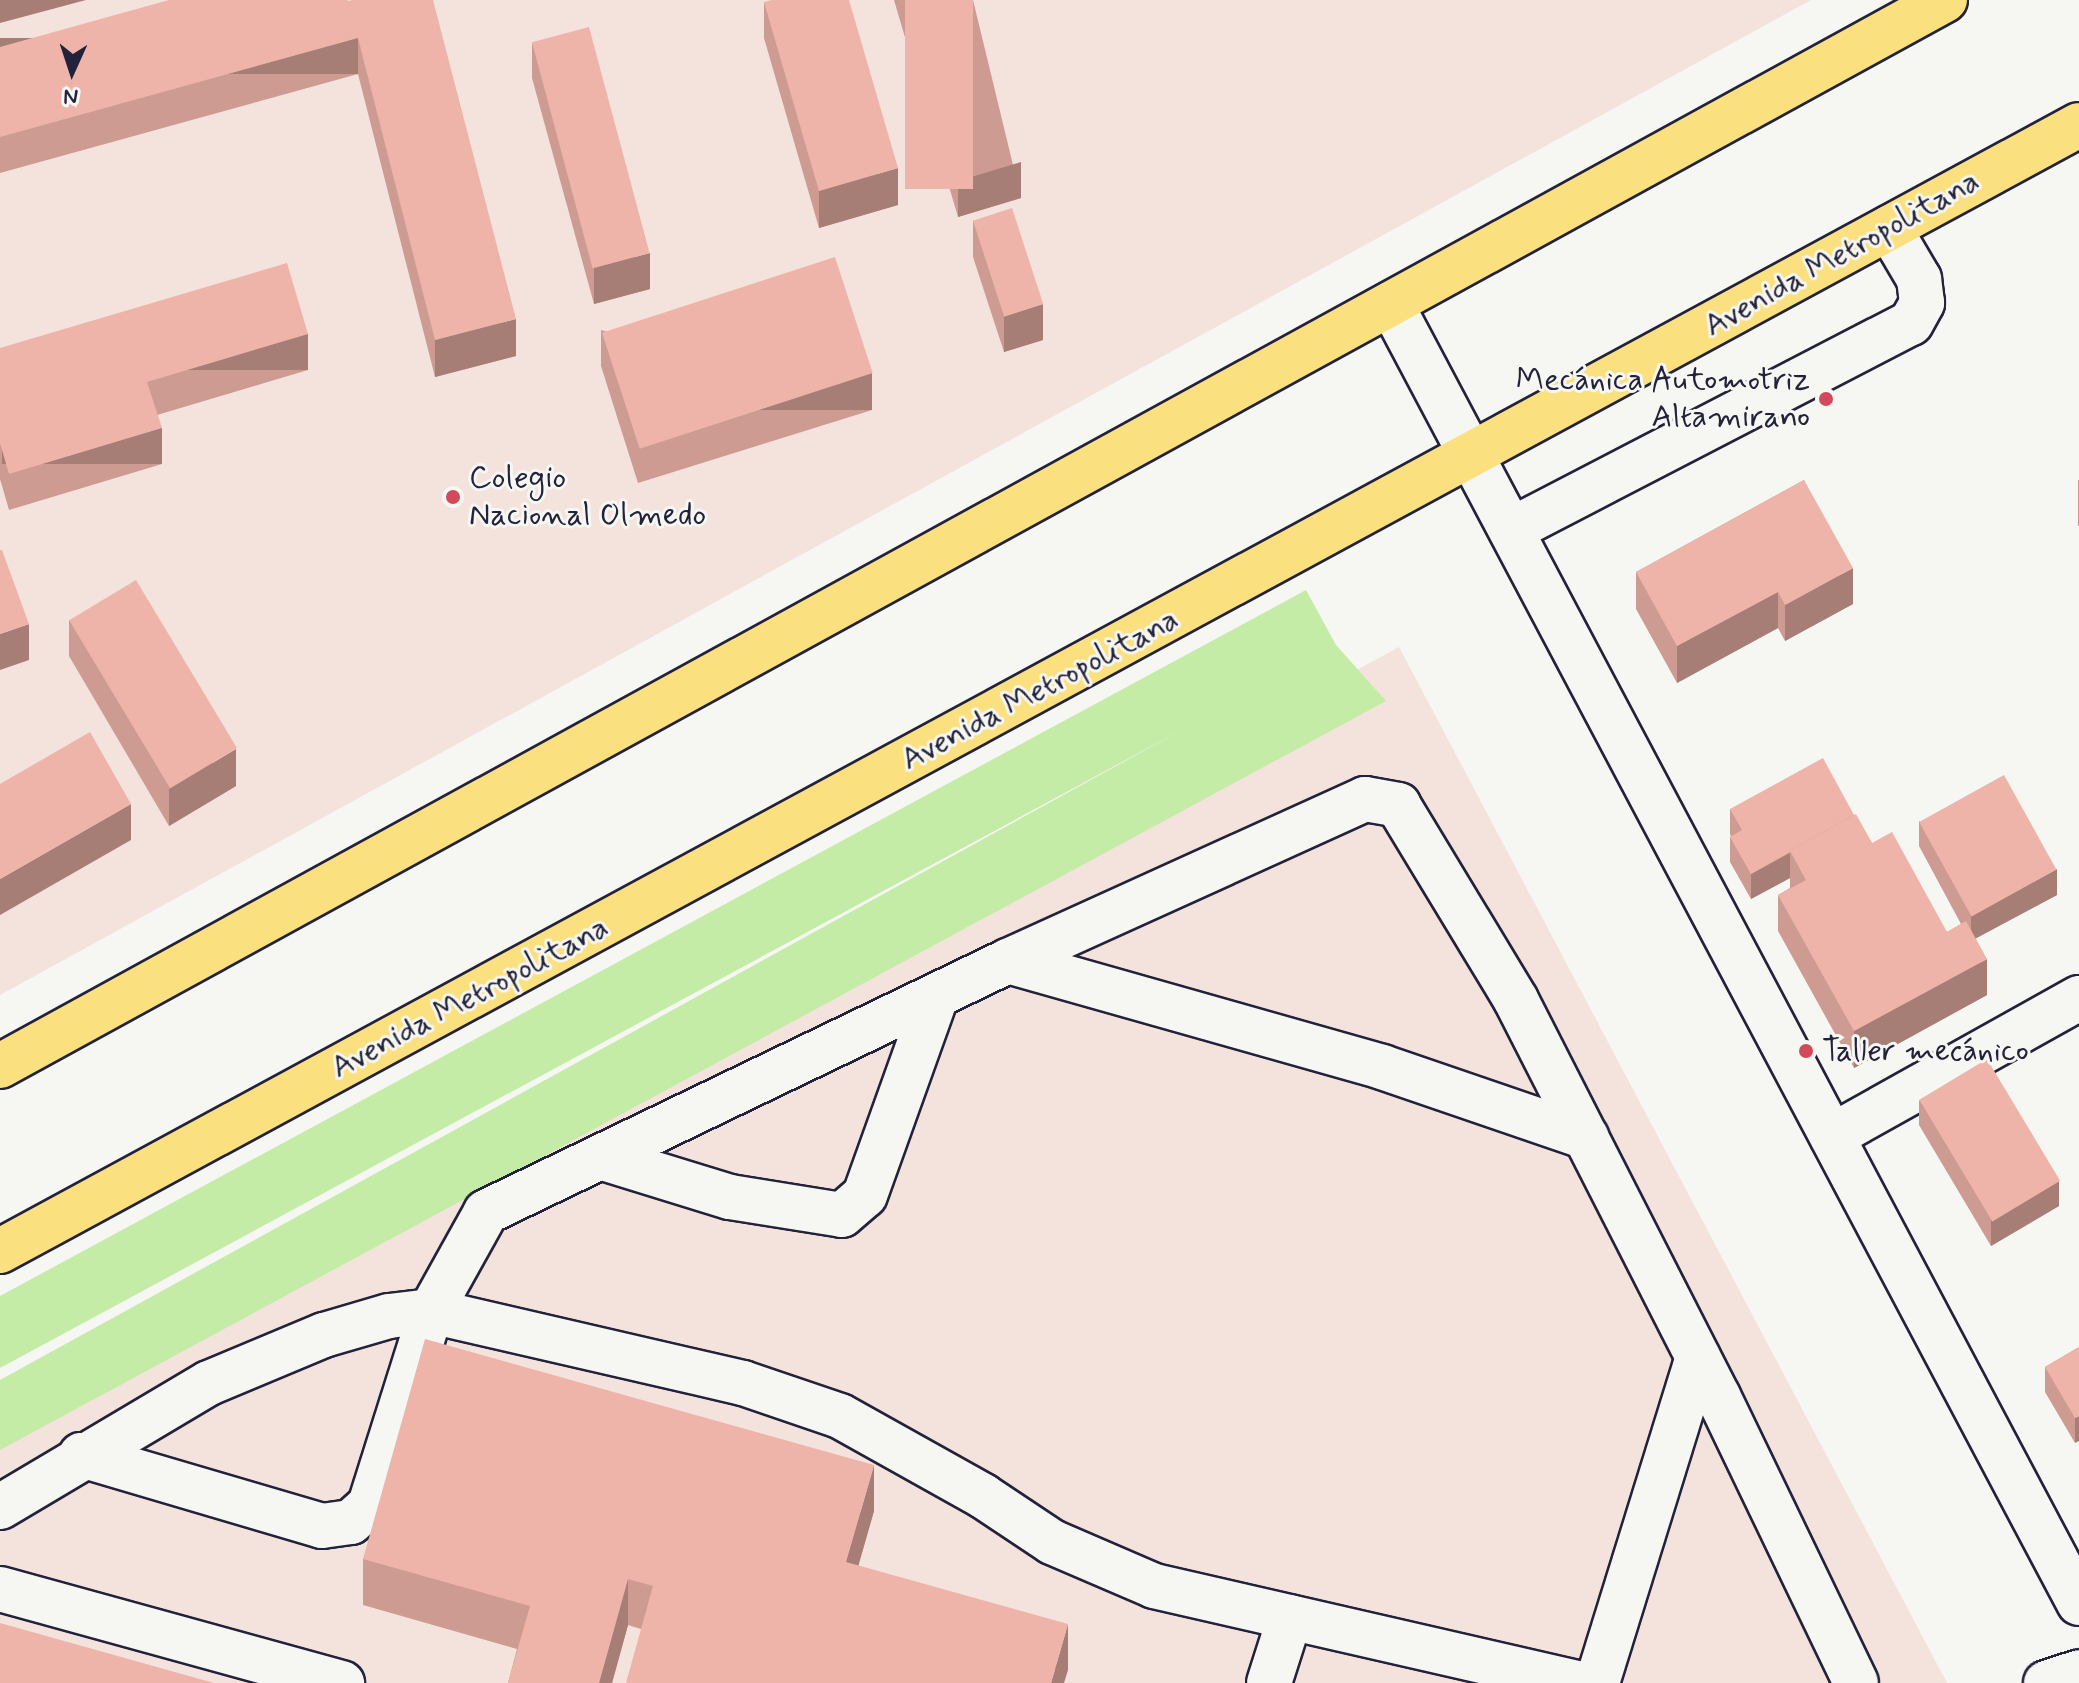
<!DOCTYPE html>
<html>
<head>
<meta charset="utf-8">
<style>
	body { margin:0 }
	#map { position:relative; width:2079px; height:1683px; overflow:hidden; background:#f6f6f2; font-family:Mynerve,sans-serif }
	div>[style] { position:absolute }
	.built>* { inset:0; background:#f4e2dc }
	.green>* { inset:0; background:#c4eca7 }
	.roads { filter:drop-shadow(2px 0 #22223b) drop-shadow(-2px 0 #22223b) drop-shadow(0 2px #22223b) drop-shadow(0 -2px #22223b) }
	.minor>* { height:44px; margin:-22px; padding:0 22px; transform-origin:22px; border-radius:22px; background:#f6f6f2 }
	.highway>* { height:44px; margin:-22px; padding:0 22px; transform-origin:22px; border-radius:22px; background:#fbe080 }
	.wall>* { inset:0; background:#cd9b91; transform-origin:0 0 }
	.shaded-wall>* { inset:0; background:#a77e76; transform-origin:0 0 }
	.building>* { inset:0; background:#eeb4a9; transform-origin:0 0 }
	.dots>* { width:22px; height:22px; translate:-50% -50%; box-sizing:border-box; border:4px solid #f6f6f2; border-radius:50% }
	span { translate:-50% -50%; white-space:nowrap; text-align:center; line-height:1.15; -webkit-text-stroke:6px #f6f6f2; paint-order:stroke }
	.street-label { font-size:32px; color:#22223b }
	.poi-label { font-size:32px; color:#22223b }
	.right { translate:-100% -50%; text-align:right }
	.left { translate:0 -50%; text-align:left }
	.north { position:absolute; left:32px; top:32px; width:80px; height:80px; -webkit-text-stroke:6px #f6f6f2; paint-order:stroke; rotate:183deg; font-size:22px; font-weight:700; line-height:32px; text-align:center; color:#22223b }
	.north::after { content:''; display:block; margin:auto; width:28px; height:36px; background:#22223b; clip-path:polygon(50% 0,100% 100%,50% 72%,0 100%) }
</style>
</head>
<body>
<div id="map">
	<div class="built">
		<i style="clip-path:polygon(0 0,1811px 0,0 995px)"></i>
		<i style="clip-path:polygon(1399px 647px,1947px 1683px,0 1683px,0 1408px)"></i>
	</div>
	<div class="green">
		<i style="clip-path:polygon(1306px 590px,1336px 645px,1386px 701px,0 1450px,0 1380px,1187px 727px,0 1368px,0 1296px)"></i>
	</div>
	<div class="roads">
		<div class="minor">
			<i style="left:1391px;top:304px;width:1470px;rotate:62.09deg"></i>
			<i style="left:1511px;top:530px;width:450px;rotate:-27.4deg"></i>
			<i style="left:1911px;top:323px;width:23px;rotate:-61deg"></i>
			<i style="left:1922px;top:303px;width:24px;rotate:-97deg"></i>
			<i style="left:1919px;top:279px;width:59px;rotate:-120.5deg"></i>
			<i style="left:1008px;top:961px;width:389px;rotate:15.8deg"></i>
			<i style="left:1382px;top:1067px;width:216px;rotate:18.9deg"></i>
			<i style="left:1832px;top:1136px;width:283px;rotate:-29.2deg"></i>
			<i style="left:603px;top:1158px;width:133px;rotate:17.1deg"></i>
			<i style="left:730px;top:1197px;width:113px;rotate:9.1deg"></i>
			<i style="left:842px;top:1215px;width:30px;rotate:-41deg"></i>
			<i style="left:865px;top:1195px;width:208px;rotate:-70.3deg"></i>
			<i style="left:81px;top:1455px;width:251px;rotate:16.4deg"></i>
			<i style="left:322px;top:1526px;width:29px;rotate:-8deg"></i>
			<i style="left:351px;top:1522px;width:25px;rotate:-42deg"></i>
			<i style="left:370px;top:1505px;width:203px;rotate:-72.5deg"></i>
			<i style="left:431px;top:1311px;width:113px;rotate:-60.9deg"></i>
			<i style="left:486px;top:1212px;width:579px;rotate:-25.68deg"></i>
			<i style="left:1008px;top:961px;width:392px;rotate:-24.4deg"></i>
			<i style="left:1365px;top:799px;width:34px;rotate:10deg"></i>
			<i style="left:1398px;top:805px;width:228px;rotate:58.8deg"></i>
			<i style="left:1516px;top:1000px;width:445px;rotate:63deg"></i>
			<i style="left:1718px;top:1396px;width:318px;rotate:64.3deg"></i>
			<i style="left:0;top:1507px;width:243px;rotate:-30.7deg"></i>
			<i style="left:209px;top:1383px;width:125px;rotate:-22.7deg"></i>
			<i style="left:324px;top:1335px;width:68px;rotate:-16.3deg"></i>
			<i style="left:389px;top:1316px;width:42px;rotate:-6.8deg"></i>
			<i style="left:431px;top:1311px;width:320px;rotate:13deg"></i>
			<i style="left:743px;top:1383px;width:102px;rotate:18.8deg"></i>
			<i style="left:840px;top:1416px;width:164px;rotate:29.2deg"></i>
			<i style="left:983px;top:1496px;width:83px;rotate:33.7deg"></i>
			<i style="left:1052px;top:1542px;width:111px;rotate:23.3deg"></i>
			<i style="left:1154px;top:1586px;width:436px;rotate:12.9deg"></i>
			<i style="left:0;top:1589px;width:355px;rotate:15.4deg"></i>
			<i style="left:1269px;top:1683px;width:69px;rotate:-72.3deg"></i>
			<i style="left:1597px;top:1683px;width:341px;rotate:-72.8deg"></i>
			<i style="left:2046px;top:1683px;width:35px;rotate:-18deg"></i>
		</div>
		<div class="highway">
			<i style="left:0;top:1066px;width:2218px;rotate:-28.73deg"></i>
			<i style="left:0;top:1251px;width:2364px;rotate:-28.44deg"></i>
		</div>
	</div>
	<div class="wall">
		<i style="clip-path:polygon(894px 0,973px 0,1021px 198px,958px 217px)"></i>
		<i style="clip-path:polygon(348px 1px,516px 356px,435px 377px,358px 74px,0 173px,0 47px)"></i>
		<i style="clip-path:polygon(764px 2px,898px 205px,819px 228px,764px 38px)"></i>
		<i style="clip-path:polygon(532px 42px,650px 289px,594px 304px,532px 78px)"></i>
		<i style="clip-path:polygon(973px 220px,1043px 340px,1004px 352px,973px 257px)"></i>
		<i style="clip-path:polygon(601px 330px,872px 410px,638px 483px,601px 366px)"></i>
		<i style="clip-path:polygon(0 348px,308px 370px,157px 415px,162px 464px,9px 510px,0 479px)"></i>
		<i style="clip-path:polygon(1804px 480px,1853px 604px,1785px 641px,1778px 628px,1677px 683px,1636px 609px,1636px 572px)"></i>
		<i style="left:2078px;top:480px;width:1px;height:46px"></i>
		<i style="clip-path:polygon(69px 620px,236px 786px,169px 826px,69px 656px)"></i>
		<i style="clip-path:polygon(1730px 809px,1854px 815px,1872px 843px,1947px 932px,1961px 924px,1919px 846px,1919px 821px,2057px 895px,1976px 938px,1987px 995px,1854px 1068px,1778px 931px,1778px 895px,1790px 888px,1790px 878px,1751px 899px,1730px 862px,1730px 837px,1731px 836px,1730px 834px)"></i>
		<i style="clip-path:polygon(1919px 1100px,2059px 1206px,1991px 1246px,1919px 1125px)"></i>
		<i style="clip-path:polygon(2079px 1347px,2075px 1443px,2045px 1392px,2045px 1367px)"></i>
		<i style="clip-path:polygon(874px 1511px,858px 1566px,1068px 1670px,641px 1629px,628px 1625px,612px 1683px,508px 1683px,517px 1649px,363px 1605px,363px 1559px)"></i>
	</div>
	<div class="shaded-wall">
		<i style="clip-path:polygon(0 0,86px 0,0 23px)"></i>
		<i style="left:358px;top:38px;width:36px;height:371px;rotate:90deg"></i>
		<i style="clip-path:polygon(1021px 162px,1021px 198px,958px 217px,958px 181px)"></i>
		<i style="clip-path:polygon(898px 168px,898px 205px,819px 228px,819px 191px)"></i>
		<i style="clip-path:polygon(650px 253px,650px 289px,594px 304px,594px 268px)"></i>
		<i style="clip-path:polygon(1043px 304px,1043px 340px,1004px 352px,1004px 316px)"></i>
		<i style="clip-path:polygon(516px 319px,516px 356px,435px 377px,435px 340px)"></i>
		<i style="left:308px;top:334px;width:36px;height:168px;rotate:90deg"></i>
		<i style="left:872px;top:373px;width:37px;height:245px;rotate:90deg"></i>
		<i style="left:162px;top:428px;width:36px;height:160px;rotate:90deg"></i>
		<i style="clip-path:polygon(1853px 568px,1853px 604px,1785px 641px,1785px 605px)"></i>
		<i style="clip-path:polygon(1778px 592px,1778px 628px,1677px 683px,1677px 646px)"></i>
		<i style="clip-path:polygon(29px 624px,29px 660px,0 670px,0 634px)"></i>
		<i style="clip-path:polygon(236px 749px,236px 786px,169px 826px,169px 789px)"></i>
		<i style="clip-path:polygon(131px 804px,131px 840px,0 915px,0 879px)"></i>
		<i style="clip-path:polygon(1790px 853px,1790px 878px,1751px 899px,1751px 874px)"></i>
		<i style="clip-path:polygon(2057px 869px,2057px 895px,1971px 941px,1971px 916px)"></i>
		<i style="clip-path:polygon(1987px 959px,1987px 995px,1854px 1068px,1854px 1031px)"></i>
		<i style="clip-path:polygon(2059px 1181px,2059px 1206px,1991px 1246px,1991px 1221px)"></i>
		<i style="clip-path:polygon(2079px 1416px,2079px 1441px,2075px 1443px,2075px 1418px)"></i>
		<i style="clip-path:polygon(874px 1465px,874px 1511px,846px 1609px,846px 1562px)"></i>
		<i style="clip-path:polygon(628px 1579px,628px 1625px,612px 1683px,599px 1683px)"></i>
		<i style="clip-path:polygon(1068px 1624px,1068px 1670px,1064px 1683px,1051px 1683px)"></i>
	</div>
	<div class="building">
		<i style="clip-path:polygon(169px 0,347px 0,348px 1px,353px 0,433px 0,516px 319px,435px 340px,358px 38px,0 137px,0 47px)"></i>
		<i style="clip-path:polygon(772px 0,849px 0,898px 168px,819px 191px,764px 2px)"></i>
		<i style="left:905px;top:0;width:68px;height:189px"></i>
		<i style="left:589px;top:27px;width:234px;height:59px;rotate:75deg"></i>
		<i style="left:1012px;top:208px;width:101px;height:41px;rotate:72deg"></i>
		<i style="left:835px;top:257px;width:122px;height:245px;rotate:72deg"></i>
		<i style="clip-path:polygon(287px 263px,308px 334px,147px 382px,162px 428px,9px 474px,0 443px,0 348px)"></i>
		<i style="clip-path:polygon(1804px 480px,1853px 568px,1785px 605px,1778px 592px,1677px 646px,1636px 572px)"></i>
		<i style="clip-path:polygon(0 550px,2px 550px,29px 624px,0 634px)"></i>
		<i style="left:136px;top:580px;width:196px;height:78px;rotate:59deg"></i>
		<i style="clip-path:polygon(90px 732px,131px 804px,0 879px,0 784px)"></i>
		<i style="clip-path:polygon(1823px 758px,1854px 815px,1790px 851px,1790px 852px,1751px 874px,1730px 837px,1742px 830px,1730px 809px)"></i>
		<i style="left:2004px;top:775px;width:108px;height:97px;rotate:61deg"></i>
		<i style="clip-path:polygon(1856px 814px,1872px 843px,1892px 832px,1947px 932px,1966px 921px,1987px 959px,1854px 1031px,1778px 895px,1806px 880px,1790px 851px)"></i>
		<i style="left:1987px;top:1059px;width:142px;height:79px;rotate:59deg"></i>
		<i style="clip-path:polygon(425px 1339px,874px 1465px,846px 1562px,1068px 1624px,1051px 1683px,626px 1683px,653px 1586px,628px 1579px,599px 1683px,508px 1683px,530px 1606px,363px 1559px)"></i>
		<i style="clip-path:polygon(2079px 1347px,2079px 1416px,2075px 1418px,2045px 1367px)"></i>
		<i style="clip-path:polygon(0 1623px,214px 1683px,0 1683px)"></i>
	</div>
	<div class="dots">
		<i style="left:1826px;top:399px;background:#d1495b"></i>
		<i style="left:453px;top:497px;background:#d1495b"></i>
		<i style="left:1806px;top:1051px;background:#d1495b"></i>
	</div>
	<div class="street-label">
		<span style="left:1842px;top:254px;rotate:-29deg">Avenida Metropolitana</span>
		<span style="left:1040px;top:690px;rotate:-28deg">Avenida Metropolitana</span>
		<span style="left:470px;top:998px;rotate:-28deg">Avenida Metropolitana</span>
	</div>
	<div class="poi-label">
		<span class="right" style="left:1810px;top:399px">Mecánica Automotriz<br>Altamirano</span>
		<span class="left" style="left:469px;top:497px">Colegio<br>Nacional Olmedo</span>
		<span class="left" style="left:1822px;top:1051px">Taller mecánico</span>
	</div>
	<div class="north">N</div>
</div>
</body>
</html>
